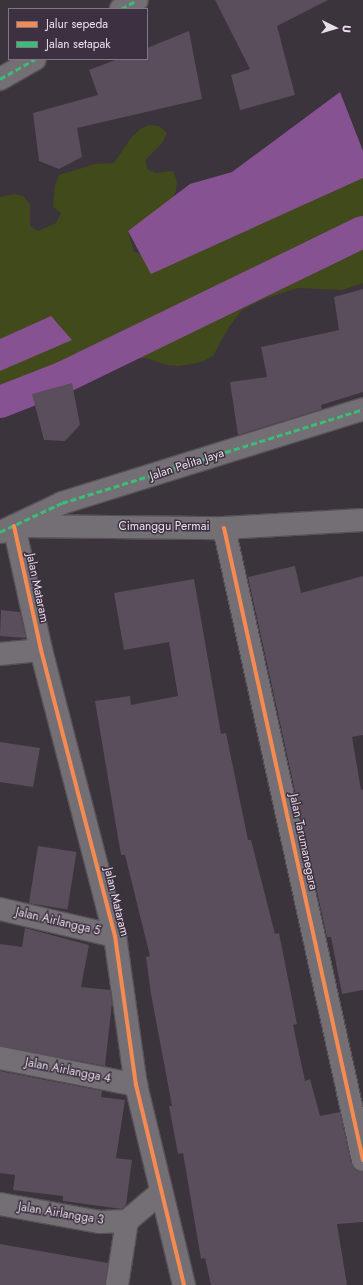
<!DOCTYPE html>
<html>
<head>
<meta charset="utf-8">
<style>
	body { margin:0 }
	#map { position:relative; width:363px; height:1285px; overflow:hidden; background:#3b343c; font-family:Jost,sans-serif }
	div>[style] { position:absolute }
	.green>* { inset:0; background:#404a1a }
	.water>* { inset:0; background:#875292 }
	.canal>* { height:32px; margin:-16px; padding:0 16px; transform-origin:16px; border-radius:16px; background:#875292 }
	.building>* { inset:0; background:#5a4d5c; transform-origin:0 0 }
	.roads { filter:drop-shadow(1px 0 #565057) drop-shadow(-1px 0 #565057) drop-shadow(0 1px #565057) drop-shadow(0 -1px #565057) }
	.street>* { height:22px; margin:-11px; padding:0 11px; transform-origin:11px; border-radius:11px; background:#746f75 }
	.quiet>* { height:3px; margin-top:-1.5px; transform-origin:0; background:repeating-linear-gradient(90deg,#3abd76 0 6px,transparent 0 9px) }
	.cycleway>* { height:4px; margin:-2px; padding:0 2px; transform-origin:2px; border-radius:2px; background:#f68b52 }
	span { translate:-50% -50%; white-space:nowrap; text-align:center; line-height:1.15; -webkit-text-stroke:3px #3d3040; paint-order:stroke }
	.street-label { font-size:12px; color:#e9e0ea }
	.legend { position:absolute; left:8px; top:8px; width:140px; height:52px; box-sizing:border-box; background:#3d3040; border:1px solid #827684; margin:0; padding:5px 7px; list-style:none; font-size:12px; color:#e9e0ea }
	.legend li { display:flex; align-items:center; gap:8px; height:20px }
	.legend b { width:20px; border:1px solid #827684 }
	.north { position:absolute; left:315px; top:8px; width:40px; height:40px; -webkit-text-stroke:3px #3d3040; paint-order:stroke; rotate:95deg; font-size:11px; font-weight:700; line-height:16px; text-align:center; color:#e9e0ea }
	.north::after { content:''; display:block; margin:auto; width:14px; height:18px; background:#e9e0ea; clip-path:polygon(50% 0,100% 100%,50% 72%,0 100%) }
</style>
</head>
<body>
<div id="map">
	<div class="green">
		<i style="clip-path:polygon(149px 125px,159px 126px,167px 133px,162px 143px,146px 159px,147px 169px,155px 173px,173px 171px,177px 181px,176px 191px,171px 202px,128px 231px,134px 252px,143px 255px,363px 152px,363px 283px,342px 290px,297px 288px,262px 300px,242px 310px,229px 327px,213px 356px,202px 362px,179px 366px,166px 365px,146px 358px,123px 359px,88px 371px,83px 381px,73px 388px,36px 386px,0 404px,0 197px,14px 194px,23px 196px,30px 204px,30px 226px,38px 231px,56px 223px,61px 213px,53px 207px,55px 185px,59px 175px,95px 164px,114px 163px,131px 138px,140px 129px)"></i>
	</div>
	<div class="water">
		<i style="clip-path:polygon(340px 92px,363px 151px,363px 178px,151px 274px,128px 231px,190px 184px,232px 172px)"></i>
		<i style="clip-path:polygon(51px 316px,72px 340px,0 371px,0 339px)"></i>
	</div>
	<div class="canal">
		<i style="left:0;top:402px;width:69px;rotate:-21.3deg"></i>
		<i style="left:64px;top:377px;width:332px;rotate:-25.9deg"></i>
	</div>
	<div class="building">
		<i style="clip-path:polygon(215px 0,328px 0,277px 26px,295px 95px,240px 110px,231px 75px,250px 69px)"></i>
		<i style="clip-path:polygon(189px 31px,202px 99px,77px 128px,82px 157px,59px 169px,39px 161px,33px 113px,98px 95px,89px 70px,118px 59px,147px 59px,147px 48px)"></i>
		<i style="clip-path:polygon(363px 289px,363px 392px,321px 405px,322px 409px,238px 435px,230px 382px,267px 377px,261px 347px,339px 330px,334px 297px)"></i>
		<i style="clip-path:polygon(72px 383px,80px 425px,65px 441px,44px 440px,32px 394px)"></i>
		<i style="clip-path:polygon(295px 566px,301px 593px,363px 576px,363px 735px,352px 737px,361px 790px,363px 789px,363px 990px,342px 994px,331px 937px,327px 937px,318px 896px,248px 577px)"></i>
		<i style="clip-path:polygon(194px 579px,221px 734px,226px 733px,248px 840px,251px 840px,275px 934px,279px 933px,297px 1024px,293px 1025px,305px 1081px,310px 1079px,320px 1116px,340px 1112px,351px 1163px,354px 1169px,363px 1172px,363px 1222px,337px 1224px,347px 1285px,211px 1285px,205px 1258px,201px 1259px,183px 1153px,178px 1154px,169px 1106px,172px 1106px,151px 994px,146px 957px,150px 956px,125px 855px,121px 855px,95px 701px,130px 696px,131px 705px,178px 696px,169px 642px,124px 650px,114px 593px)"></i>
		<i style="clip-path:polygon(1px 610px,20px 612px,26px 638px,0 636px)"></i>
		<i style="clip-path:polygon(0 742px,40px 748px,33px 787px,0 782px)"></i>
		<i style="left:38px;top:846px;width:39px;height:58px;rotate:9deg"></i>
		<i style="clip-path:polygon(25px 928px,89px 945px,81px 987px,110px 990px,112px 1003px,105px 1066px,0 1046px,0 944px,22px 947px)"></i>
		<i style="clip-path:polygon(0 1071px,102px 1091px,101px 1097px,125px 1100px,116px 1158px,132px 1160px,126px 1205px,122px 1209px,63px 1201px,63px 1196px,13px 1190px,15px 1175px,0 1173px)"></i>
		<i style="clip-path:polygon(0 1244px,108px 1263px,105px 1285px,0 1285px)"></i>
	</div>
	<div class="roads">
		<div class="street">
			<i style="left:121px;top:9px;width:18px;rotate:-29deg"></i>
			<i style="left:0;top:79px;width:40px;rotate:-29.7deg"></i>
			<i style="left:14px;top:526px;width:127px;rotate:77.7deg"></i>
			<i style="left:41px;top:650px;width:295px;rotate:75.5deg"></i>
			<i style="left:115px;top:936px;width:150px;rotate:82deg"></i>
			<i style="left:136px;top:1085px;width:206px;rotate:76.5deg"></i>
			<i style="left:19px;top:526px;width:205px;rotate:0.6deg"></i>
			<i style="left:224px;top:528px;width:139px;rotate:-3.3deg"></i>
			<i style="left:224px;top:528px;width:647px;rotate:77.6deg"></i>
			<i style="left:1px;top:532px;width:68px;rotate:-25.4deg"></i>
			<i style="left:62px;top:503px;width:315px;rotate:-17.3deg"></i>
			<i style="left:0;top:654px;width:41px;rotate:-5.6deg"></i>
			<i style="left:0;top:909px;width:118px;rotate:13.2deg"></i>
			<i style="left:0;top:1058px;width:139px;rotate:11.2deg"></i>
			<i style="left:0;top:1204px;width:102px;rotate:10.2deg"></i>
			<i style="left:100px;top:1222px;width:27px;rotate:-2deg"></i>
			<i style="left:127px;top:1221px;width:43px;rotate:-40.3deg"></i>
			<i style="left:117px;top:1285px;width:65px;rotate:-81.1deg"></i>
		</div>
	</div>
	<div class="quiet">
		<i style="left:121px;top:9px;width:18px;rotate:-29deg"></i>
		<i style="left:0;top:79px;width:40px;rotate:-29.7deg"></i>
		<i style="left:0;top:532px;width:68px;rotate:-25.1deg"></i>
		<i style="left:62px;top:503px;width:315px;rotate:-17.3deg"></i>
	</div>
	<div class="cycleway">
		<i style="left:14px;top:526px;width:127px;rotate:77.7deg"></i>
		<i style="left:41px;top:650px;width:295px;rotate:75.5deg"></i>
		<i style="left:115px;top:936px;width:150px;rotate:82deg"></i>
		<i style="left:136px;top:1085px;width:206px;rotate:76.5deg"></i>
		<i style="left:224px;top:528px;width:647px;rotate:77.6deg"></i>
	</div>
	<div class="street-label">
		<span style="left:187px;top:465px;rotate:-18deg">Jalan Pelita Jaya</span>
		<span style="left:164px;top:527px">Cimanggu Permai</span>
		<span style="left:37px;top:588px;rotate:78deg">Jalan Mataram</span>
		<span style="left:303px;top:842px;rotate:78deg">Jalan Tarumanegara</span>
		<span style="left:116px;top:902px;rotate:76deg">Jalan Mataram</span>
		<span style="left:58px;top:922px;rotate:13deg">Jalan Airlangga 5</span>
		<span style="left:68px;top:1071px;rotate:11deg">Jalan Airlangga 4</span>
		<span style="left:61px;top:1214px;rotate:9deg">Jalan Airlangga 3</span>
	</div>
	<ul class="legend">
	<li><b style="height:5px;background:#f68b52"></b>Jalur sepeda</li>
	<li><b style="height:5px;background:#3abd76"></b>Jalan setapak</li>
	</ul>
	<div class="north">U</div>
</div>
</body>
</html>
